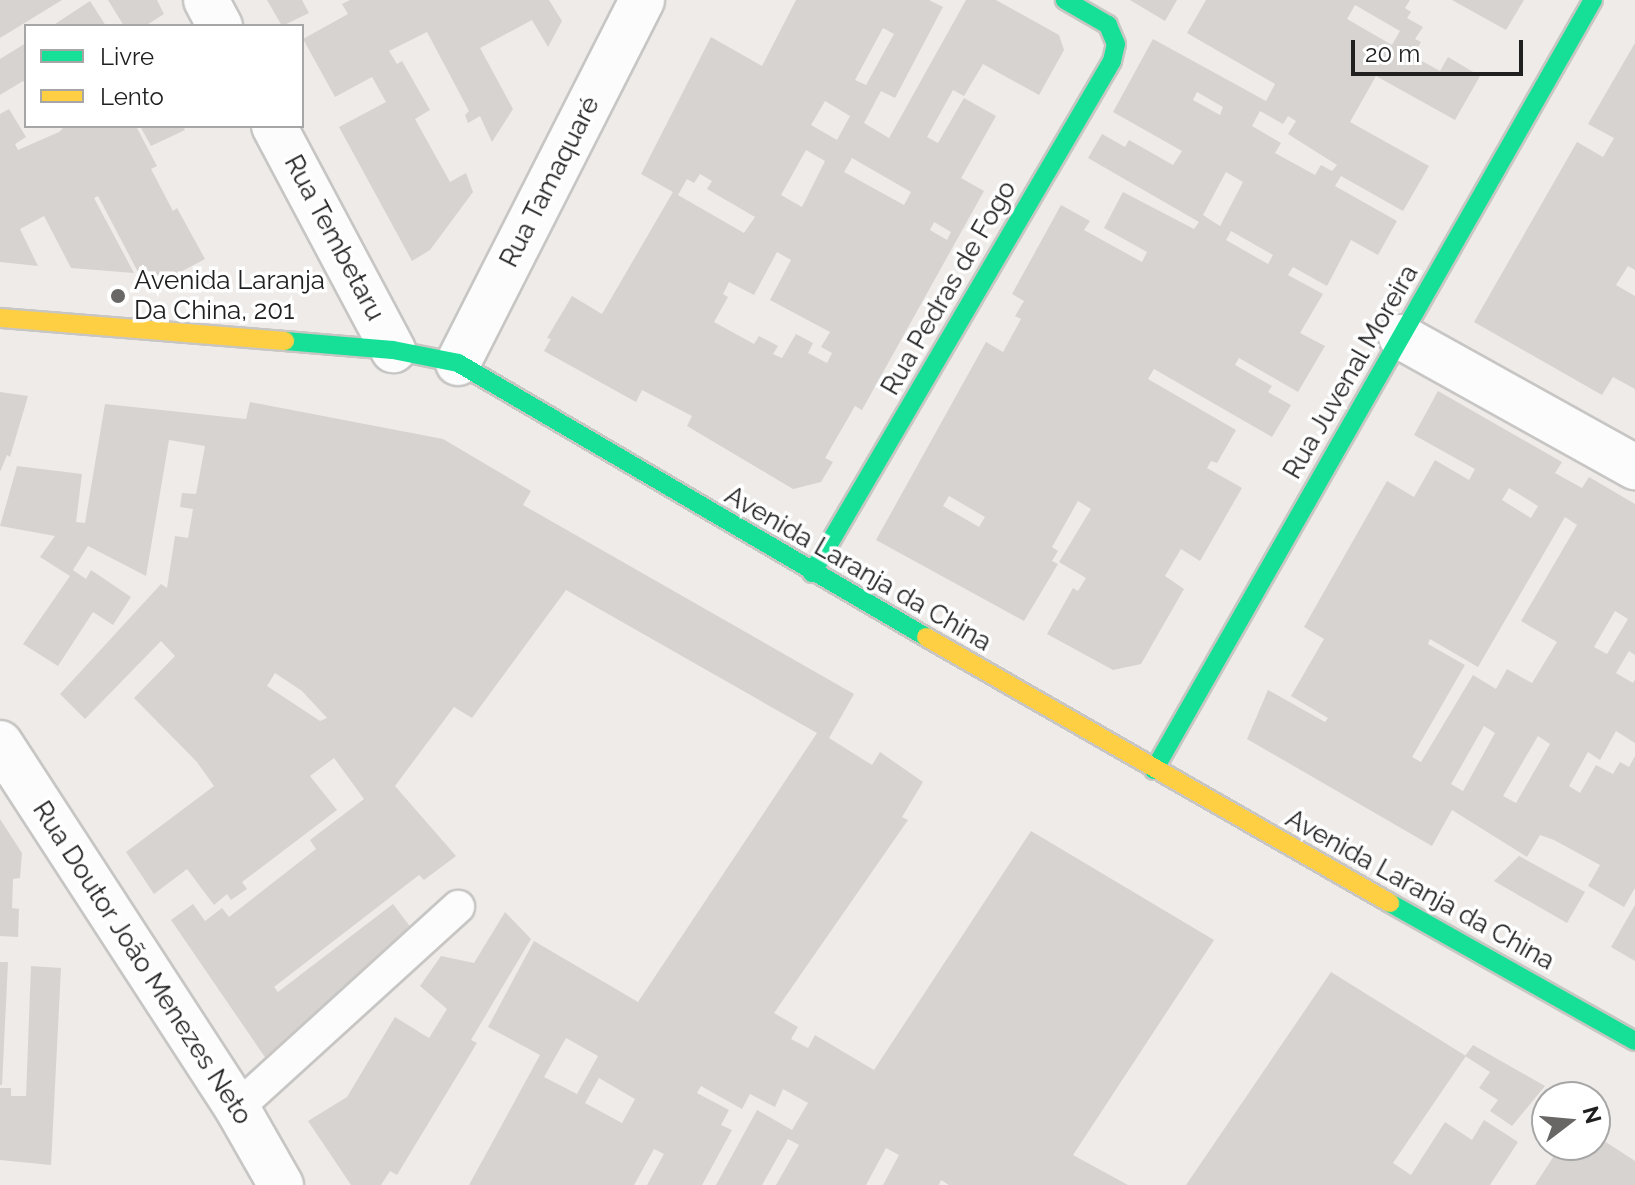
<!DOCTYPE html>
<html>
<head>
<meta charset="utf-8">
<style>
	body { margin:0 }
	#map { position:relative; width:1635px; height:1185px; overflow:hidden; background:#eeebe8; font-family:Raleway,sans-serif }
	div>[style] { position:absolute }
	.building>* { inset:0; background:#d7d3d1 }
	.roads { filter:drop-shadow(2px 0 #c7c6c4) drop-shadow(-2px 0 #c7c6c4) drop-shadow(0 2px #c7c6c4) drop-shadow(0 -2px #c7c6c4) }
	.lane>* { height:32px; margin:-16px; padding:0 16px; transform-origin:16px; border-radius:16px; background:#fcfcfc }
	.street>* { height:44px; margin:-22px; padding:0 22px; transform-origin:22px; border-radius:22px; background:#fcfcfc }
	.fast>* { height:18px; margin:-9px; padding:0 9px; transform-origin:9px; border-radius:9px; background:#16e098 }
	.slow>* { height:18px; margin:-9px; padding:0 9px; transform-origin:9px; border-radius:9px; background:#ffcf43 }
	.dots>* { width:22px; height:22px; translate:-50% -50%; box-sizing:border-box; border:4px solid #fff; border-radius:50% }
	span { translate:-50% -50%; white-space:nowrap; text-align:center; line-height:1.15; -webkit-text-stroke:7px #fff; paint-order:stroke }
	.street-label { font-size:26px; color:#202020 }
	.poi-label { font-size:26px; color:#202020 }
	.left { translate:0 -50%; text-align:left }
	.legend { position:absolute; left:24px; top:24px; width:280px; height:104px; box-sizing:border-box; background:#fff; border:2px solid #a6a6a6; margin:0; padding:10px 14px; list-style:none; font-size:24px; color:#202020 }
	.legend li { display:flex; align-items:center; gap:16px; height:40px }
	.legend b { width:40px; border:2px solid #a6a6a6 }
	.north { position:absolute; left:1531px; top:1081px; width:80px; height:80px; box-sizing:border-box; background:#fff; border:2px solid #a6a6a6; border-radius:50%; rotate:74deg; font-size:22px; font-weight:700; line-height:32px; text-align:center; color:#202020 }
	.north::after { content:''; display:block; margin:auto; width:28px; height:36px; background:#686766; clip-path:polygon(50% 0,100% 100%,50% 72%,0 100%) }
	.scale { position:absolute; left:1351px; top:40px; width:172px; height:36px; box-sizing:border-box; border:4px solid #202020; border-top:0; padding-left:10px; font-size:24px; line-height:28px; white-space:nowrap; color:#202020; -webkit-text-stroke:6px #fff; paint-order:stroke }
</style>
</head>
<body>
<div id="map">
	<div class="building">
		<i style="clip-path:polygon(0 0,62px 0,0 38px)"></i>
		<i style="clip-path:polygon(108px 0,157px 0,164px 14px,145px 26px,124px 26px)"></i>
		<i style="clip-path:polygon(267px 0,302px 0,309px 13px,282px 26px)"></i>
		<i style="clip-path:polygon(350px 0,549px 0,562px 21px,548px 47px,532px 20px,480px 48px,513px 109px,492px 142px,480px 116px,468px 123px,465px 115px,469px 111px,427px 32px,389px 51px,397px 64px,402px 61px,430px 110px,415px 119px,450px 182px,466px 173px,473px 192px,430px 250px,412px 261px,339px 127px,386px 102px,372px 77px,335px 97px,303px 39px,348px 14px,342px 4px)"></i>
		<i style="clip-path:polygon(evenodd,796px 0,929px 0,943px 7px,895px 98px,881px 91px,864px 123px,889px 138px,966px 0,996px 0,1059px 35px,1064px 50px,1039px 95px,983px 64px,964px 96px,953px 90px,927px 137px,938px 143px,964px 98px,996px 116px,961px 178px,984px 191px,862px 410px,855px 406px,825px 458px,833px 462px,821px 482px,793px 489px,687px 426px,692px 416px,642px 390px,636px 402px,544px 351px,551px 339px,547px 338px,572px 296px,602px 314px,673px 192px,641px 174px,711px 37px,762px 66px,796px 0,883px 28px,894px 34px,866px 85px,855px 80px,883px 28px,796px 0,825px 101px,850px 116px,837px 140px,811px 125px,825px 101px,796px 0,806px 150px,825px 161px,802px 207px,781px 195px,806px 150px,796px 0,852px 158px,911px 192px,904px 205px,844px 172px,852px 158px,796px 0,700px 174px,712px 181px,707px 189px,755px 217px,744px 233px,678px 195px,687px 179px,694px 183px,700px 174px,796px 0,934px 222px,951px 232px,947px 240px,930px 230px,934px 222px,796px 0,777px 252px,791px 260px,770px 300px,830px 332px,821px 347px,832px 353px,827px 363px,808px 353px,813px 343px,796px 334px,782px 358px,773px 354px,778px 346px,759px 336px,754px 344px,714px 322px,728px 297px,723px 294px,729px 282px,754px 295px,777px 252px)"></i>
		<i style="clip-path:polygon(1130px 0,1177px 0,1165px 21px)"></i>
		<i style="clip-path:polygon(evenodd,1206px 0,1410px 0,1405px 8px,1411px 12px,1407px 18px,1423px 27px,1415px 39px,1421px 42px,1413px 56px,1440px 71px,1448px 57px,1480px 76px,1455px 120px,1376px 76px,1350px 122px,1429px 166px,1403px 211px,1341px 176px,1335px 186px,1397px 221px,1378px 255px,1351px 240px,1327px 286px,1293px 267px,1288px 275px,1323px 294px,1300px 333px,1325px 346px,1298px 392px,1239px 358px,1235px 365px,1272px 386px,1268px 392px,1291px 405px,1272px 437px,1154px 369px,1148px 379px,1236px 430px,1217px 463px,1211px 461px,1207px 468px,1242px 488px,1200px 561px,1181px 549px,1165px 576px,1184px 589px,1141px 664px,1113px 670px,1047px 634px,1073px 588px,1078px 591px,1086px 578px,1059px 562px,1091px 509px,1078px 501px,1052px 547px,1058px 551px,1052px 561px,1058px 564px,1024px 621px,876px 540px,986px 342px,1003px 352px,1021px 319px,1015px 316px,1024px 301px,1012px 294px,1061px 205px,1090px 221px,1084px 230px,1142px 262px,1147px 252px,1104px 228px,1123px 192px,1194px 229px,1199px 222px,1088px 158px,1102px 134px,1125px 147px,1129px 140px,1173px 165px,1182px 151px,1113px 112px,1153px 39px,1266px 101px,1275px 84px,1187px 33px,1206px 0,1355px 5px,1400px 31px,1392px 45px,1347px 19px,1355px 5px,1206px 0,1197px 92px,1223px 107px,1220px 115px,1193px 100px,1197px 92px,1206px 0,1260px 111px,1283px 124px,1288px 116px,1296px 121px,1288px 134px,1337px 165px,1332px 171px,1321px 165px,1315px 175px,1275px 153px,1281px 143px,1252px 126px,1260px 111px,1206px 0,1226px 172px,1243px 182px,1220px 226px,1203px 215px,1226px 172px,1206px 0,1231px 231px,1273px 255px,1268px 264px,1226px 240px,1231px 231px,1206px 0,949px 496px,985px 517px,979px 527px,943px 506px,949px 496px)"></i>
		<i style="clip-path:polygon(1452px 0,1524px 0,1506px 30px)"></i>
		<i style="clip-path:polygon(90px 1px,106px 26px,52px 26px)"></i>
		<i style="clip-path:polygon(26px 43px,26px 85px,23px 81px,0 95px,0 59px)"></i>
		<i style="clip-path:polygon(1635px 43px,1635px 270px,1628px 266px,1616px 285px,1635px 296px,1635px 389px,1613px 377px,1602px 395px,1474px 322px,1577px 142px,1603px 157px,1614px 138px,1588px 124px)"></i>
		<i style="clip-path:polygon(9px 109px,26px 137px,15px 144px,18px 150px,59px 132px,65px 126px,136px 126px,157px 166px,151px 169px,173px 211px,177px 208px,205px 259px,173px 276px,139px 274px,98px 196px,94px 198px,134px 273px,71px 268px,44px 216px,20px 229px,38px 266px,0 262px,0 114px)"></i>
		<i style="clip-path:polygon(140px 126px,183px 126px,185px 130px,151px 146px)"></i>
		<i style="clip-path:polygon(evenodd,1438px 391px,1562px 462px,1555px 473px,1582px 488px,1589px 477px,1635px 504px,1635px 655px,1629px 651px,1616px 673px,1633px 683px,1635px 679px,1635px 743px,1616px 731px,1600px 760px,1588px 752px,1569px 786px,1580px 793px,1596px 765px,1613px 774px,1620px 762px,1629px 767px,1635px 756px,1635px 888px,1624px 907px,1588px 886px,1600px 865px,1554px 840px,1540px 835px,1527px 857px,1452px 810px,1432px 846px,1247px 739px,1268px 690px,1325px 722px,1328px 718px,1291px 696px,1324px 639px,1304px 627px,1387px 481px,1414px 497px,1435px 460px,1469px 480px,1475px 469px,1414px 435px,1438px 391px,1509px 488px,1538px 506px,1531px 518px,1502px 500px,1509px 488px,1438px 391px,1565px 517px,1577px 525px,1521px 621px,1557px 642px,1532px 683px,1507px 669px,1496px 689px,1473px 675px,1421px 762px,1412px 757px,1465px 665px,1428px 644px,1430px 639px,1478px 667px,1565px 517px,1438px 391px,1615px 611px,1628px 619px,1607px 654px,1594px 647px,1615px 611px,1438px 391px,1484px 726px,1495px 733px,1463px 791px,1451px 784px,1484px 726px,1438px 391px,1538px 736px,1550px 744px,1516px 803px,1503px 796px,1538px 736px)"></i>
		<i style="clip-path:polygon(0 392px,28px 396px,10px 457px,7px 455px,0 472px)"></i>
		<i style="clip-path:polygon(evenodd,250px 402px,443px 439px,531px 491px,523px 505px,854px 694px,829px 738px,872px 765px,880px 752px,923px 782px,902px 817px,908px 820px,774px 1013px,798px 1027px,791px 1039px,808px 1048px,815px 1035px,874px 1070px,1031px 831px,1214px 940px,1073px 1155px,1128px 1185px,949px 1185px,941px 1180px,939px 1185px,883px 1185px,899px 1155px,886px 1148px,866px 1185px,776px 1185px,799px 1145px,788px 1139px,762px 1185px,716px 1185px,757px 1110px,792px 1130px,808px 1103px,783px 1089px,775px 1107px,750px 1094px,742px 1109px,701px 1086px,697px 1093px,729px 1110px,721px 1125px,732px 1130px,702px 1185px,647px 1185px,664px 1154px,654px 1149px,634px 1185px,469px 1185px,540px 1055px,488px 1027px,534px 941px,638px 1002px,817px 733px,566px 590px,472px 718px,454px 707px,395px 786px,456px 856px,424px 880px,419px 875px,274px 987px,278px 992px,393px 904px,421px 941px,271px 1066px,171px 920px,193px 904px,205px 921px,222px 908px,229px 917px,316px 849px,310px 840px,364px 799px,334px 758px,310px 776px,337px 810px,242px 882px,247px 889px,231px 900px,227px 894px,214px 905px,187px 869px,154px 894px,126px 852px,214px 786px,197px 762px,134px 698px,175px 656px,161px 641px,85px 719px,60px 694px,161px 584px,167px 588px,175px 536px,188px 538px,193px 509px,180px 507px,182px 493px,196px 494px,205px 446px,169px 440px,146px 576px,88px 546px,73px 570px,86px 579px,91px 570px,131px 597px,113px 625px,93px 612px,58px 666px,23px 644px,70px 576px,40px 557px,55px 536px,0 526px,17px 466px,82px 474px,76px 522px,85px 523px,105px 404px,246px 419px,250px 402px,275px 673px,302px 691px,327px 718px,320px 721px,267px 686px,275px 673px,250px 402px,566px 1038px,598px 1056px,577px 1094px,544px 1077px,566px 1038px,250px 402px,599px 1078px,635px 1099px,622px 1123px,585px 1103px,599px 1078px)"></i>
		<i style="clip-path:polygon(0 819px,22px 853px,20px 878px,13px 879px,12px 908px,19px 909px,18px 937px,0 936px)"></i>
		<i style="clip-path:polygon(1519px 856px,1585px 892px,1567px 923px,1494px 881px)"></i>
		<i style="clip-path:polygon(1635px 905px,1635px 961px,1611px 947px)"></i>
		<i style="clip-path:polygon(505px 912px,531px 939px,471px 1040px,477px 1043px,397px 1175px,390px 1171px,381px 1185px,351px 1185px,308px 1121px,347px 1097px,395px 1017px,429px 1038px,447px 1009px,420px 986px,441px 956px,474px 963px)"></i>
		<i style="clip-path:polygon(0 962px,8px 962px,2px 1085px,0 1085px)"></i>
		<i style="clip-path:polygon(31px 966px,61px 968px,51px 1165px,0 1160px,0 1088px,11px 1088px,11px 1096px,26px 1096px)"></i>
		<i style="clip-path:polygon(1331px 972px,1466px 1056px,1393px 1163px,1411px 1175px,1445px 1122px,1472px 1140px,1484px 1120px,1518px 1142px,1490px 1185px,1186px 1185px)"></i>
		<i style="clip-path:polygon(1473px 1045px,1545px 1086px,1512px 1126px,1490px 1111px,1498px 1100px,1479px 1088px,1490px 1072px,1465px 1056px)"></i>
		<i style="clip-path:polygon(1595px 1135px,1635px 1161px,1635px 1185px,1535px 1185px,1561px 1145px,1595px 1145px)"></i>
	</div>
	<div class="roads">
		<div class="lane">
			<i style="left:237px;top:1108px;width:299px;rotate:-42.3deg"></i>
		</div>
		<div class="street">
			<i style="left:206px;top:0;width:30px;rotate:62deg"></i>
			<i style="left:274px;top:126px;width:254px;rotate:62deg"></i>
			<i style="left:1401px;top:337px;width:268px;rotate:29.1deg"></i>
			<i style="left:458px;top:363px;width:407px;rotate:-63.1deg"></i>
			<i style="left:0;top:743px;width:435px;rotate:57deg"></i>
			<i style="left:237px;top:1108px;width:89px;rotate:60.3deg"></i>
		</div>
		<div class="fast">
			<i style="left:285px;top:341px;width:108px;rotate:4.8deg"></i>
			<i style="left:393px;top:350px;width:66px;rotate:11.3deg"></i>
			<i style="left:458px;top:363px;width:542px;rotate:30.35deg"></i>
			<i style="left:812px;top:573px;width:593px;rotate:-59.63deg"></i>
			<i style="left:1112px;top:61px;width:17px;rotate:-77deg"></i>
			<i style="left:1116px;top:44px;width:21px;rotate:-113deg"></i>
			<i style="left:1108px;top:25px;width:50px;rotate:-149.8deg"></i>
			<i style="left:1154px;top:770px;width:886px;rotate:-60.31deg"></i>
			<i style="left:1390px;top:903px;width:281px;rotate:29.4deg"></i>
		</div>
		<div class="slow">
			<i style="left:0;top:318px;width:286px;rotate:4.6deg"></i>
			<i style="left:926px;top:637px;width:535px;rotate:29.82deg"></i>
		</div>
	</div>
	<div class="dots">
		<i style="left:118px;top:296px;background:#686766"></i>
	</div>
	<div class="street-label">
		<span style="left:550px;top:182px;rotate:-63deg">Rua Tamaquaré</span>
		<span style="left:334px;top:238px;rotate:62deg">Rua Tembetaru</span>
		<span style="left:949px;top:288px;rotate:-60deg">Rua Pedras de Fogo</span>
		<span style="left:1351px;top:372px;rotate:-60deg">Rua Juvenal Moreira</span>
		<span style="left:858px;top:569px;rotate:30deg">Avenida Laranja da China</span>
		<span style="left:1420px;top:890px;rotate:29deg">Avenida Laranja da China</span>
		<span style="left:142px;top:963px;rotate:57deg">Rua Doutor João Menezes Neto</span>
	</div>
	<div class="poi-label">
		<span class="left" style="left:134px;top:296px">Avenida Laranja<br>Da China, 201</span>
	</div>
	<ul class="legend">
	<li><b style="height:10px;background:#16e098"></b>Livre</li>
	<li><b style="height:10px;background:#ffcf43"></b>Lento</li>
	</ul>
	<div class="north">N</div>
	<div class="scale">20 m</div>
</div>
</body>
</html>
